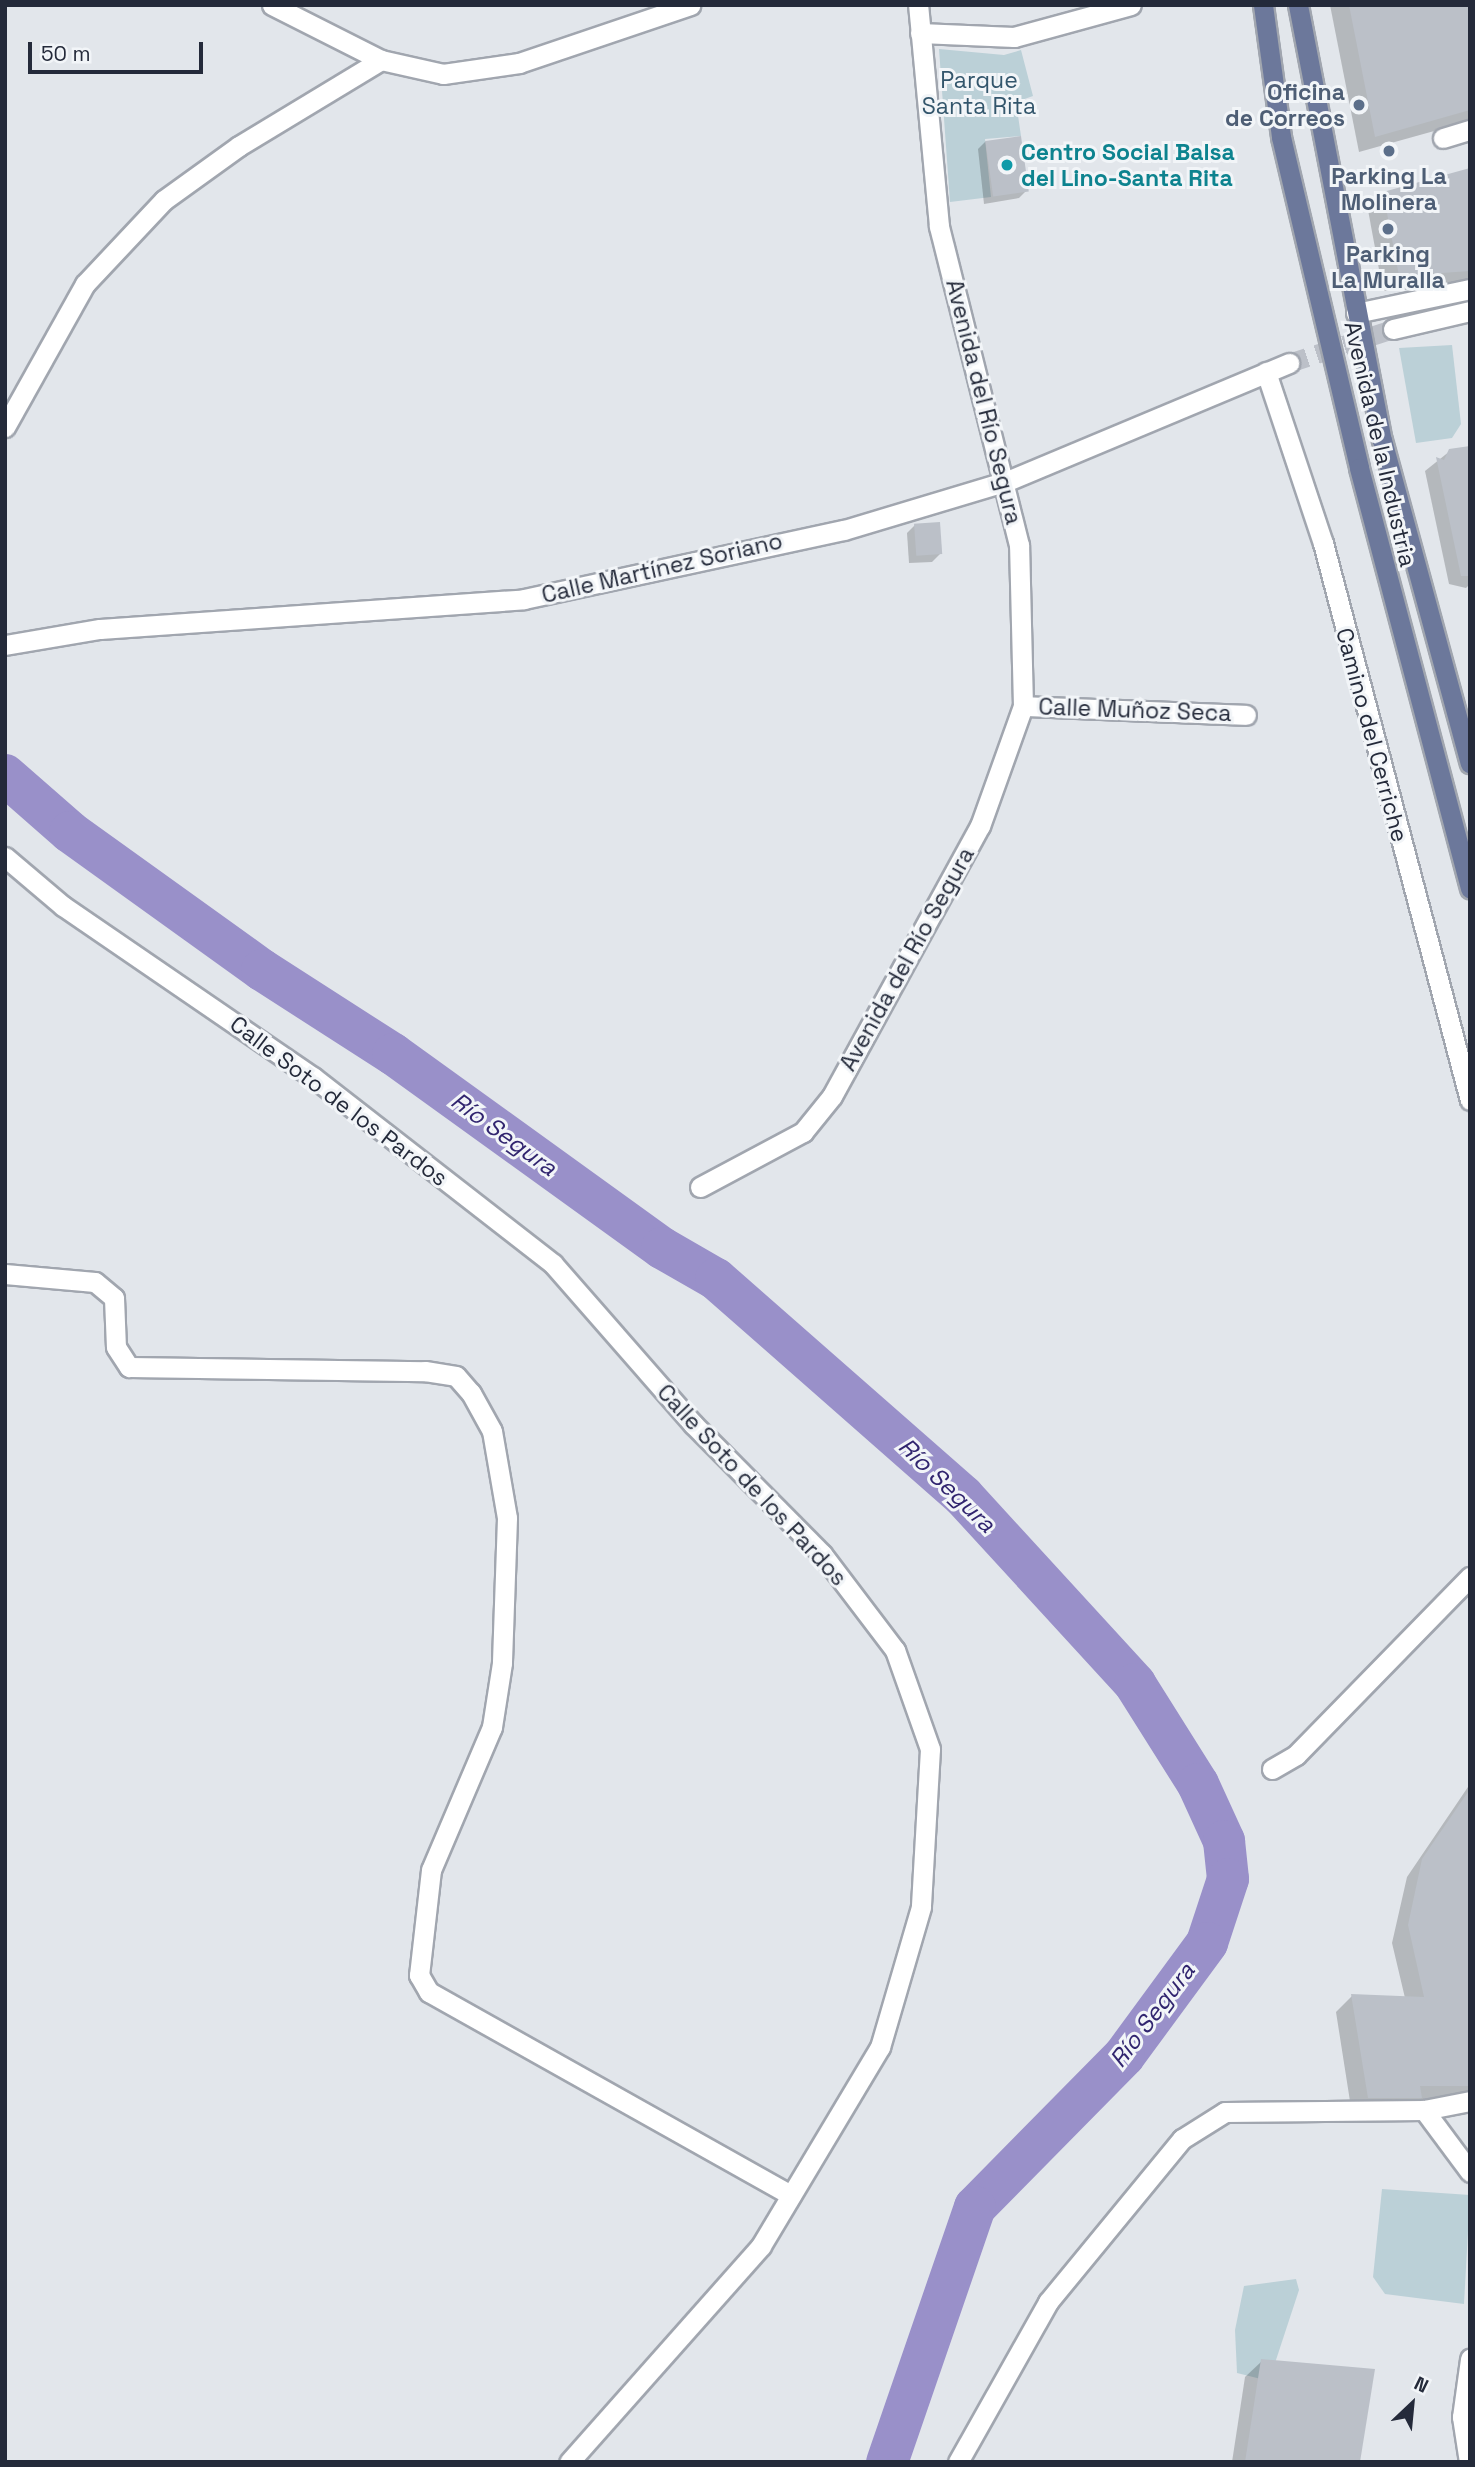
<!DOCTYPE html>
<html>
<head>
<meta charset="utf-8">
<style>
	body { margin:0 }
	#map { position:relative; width:1475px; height:2467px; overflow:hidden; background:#e2e6eb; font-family:"Space Grotesk",sans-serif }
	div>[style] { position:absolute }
	.green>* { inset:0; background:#bbd0d7 }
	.shadow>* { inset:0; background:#0003 }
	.river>* { height:42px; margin:-21px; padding:0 21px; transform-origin:21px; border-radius:21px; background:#9990c9 }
	.building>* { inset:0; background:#bbc0c8; transform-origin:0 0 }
	.tertiary-tunnel>* { height:19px; margin-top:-9.5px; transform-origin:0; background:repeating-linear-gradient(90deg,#bcc0c8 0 19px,transparent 0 29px) }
	.roads { filter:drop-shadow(2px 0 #a1a6af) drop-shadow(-2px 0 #a1a6af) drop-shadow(0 2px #a1a6af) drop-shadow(0 -2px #a1a6af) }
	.pedestrian>* { height:19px; margin:-9.5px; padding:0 9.5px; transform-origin:9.5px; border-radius:9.5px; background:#fff }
	.minor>* { height:19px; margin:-9.5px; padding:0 9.5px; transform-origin:9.5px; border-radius:9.5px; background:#fff }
	.tertiary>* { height:19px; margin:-9.5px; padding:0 9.5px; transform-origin:9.5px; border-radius:9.5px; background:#fff }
	.primary>* { height:19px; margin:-9.5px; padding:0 9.5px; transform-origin:9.5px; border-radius:9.5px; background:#6c789b }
	.dots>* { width:19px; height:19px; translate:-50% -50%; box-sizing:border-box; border:4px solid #f2f5f8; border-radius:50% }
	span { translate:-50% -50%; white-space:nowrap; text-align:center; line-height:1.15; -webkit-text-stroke:6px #f2f5f8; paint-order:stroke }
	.park-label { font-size:23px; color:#33566c }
	.service-label { font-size:23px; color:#4e5e75; font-weight:700 }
	.right { translate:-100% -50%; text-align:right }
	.culture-label { font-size:23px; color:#0d838f; font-weight:700 }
	.left { translate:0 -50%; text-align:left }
	.street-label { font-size:23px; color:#242a3a }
	.water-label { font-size:24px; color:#31256f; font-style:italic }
	.frame { position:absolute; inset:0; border:7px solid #242a3a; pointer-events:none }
	.north { position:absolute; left:1377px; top:2369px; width:70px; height:70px; -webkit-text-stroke:5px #f2f5f8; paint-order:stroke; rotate:26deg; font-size:19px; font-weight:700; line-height:28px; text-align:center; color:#242a3a }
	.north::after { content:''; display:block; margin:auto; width:24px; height:32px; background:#242a3a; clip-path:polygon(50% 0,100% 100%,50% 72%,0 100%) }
	.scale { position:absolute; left:28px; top:42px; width:175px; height:32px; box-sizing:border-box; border:4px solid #242a3a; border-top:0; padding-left:9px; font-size:21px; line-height:24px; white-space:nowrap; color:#242a3a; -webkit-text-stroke:5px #f2f5f8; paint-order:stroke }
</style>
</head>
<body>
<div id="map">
	<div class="green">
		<i style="clip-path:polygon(939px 49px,1004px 55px,1021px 50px,1033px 96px,1016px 102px,1021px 136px,985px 139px,991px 197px,950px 202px)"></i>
		<i style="clip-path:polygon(1452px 345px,1461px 424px,1452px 438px,1416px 443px,1399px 348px)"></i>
		<i style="clip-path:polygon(1382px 2189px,1470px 2195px,1464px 2304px,1385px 2294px,1373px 2277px)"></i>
		<i style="clip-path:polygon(1296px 2279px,1299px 2290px,1275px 2363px,1261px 2379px,1237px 2373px,1235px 2330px,1244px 2286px)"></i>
	</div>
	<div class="shadow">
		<i style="clip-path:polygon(1330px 5px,1470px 5px,1470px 121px,1359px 152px)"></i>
		<i style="clip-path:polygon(986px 141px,1027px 190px,1019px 198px,984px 204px,978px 149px)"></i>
		<i style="clip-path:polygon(1470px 169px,1470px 286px,1383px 291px,1368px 210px,1384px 193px)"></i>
		<i style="clip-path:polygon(1470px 448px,1470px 584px,1466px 588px,1449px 584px,1425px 471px,1450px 451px)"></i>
		<i style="clip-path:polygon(915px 525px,940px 554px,932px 562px,909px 563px,907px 533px)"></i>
		<i style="clip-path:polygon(1470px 1784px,1470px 2101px,1352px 2114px,1336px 2012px,1352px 1996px,1405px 1998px,1392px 1943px,1407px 1877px)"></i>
		<i style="clip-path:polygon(1262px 2361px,1358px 2462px,1232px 2462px,1245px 2377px)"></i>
	</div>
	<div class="river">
		<i style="left:5px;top:775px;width:86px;rotate:41.2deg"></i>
		<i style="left:70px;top:832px;width:236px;rotate:35.7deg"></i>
		<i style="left:262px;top:970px;width:156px;rotate:32.7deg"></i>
		<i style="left:393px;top:1054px;width:332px;rotate:35.8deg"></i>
		<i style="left:662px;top:1248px;width:62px;rotate:29.9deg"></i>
		<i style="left:716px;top:1279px;width:329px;rotate:41.3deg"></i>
		<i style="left:963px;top:1496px;width:255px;rotate:47.5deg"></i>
		<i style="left:1135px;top:1684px;width:118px;rotate:57.8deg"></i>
		<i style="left:1198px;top:1784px;width:63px;rotate:65.5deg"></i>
		<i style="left:1224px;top:1841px;width:38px;rotate:84deg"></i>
		<i style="left:1228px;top:1879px;width:67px;rotate:108.2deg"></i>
		<i style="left:1207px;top:1943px;width:140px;rotate:126.3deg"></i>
		<i style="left:1124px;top:2056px;width:212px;rotate:134.6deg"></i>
		<i style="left:975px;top:2207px;width:270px;rotate:109deg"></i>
	</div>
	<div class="building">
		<i style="clip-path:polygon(1349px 5px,1470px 5px,1470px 110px,1375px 137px)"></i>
		<i style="left:1021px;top:136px;width:56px;height:36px;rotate:82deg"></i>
		<i style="clip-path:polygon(1470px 168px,1470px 271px,1399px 276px,1383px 192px)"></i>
		<i style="clip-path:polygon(1470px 446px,1470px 576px,1461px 576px,1436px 457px,1444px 460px,1449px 449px)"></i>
		<i style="left:940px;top:522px;width:32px;height:26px;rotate:86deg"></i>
		<i style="clip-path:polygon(1470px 1789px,1470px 2086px,1420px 2086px,1422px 2098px,1368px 2098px,1351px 1994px,1424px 1997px,1408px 1925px,1422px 1859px)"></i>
		<i style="clip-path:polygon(1261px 2359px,1375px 2369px,1360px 2462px,1245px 2462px)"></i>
	</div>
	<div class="tertiary-tunnel">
		<i style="left:1289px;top:363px;width:109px;rotate:-18.1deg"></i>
	</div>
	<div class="roads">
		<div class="pedestrian">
			<i style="left:1443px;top:138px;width:28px;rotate:-17deg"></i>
		</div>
		<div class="minor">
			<i style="left:272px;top:5px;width:122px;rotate:26.8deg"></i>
			<i style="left:381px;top:60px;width:64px;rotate:12.7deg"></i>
			<i style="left:443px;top:74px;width:77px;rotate:-8.2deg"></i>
			<i style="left:519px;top:63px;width:181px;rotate:-18.7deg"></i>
			<i style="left:920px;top:33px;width:94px;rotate:2.4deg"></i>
			<i style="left:1014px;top:37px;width:121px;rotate:-15.3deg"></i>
			<i style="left:1356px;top:313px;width:116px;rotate:-11.9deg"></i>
			<i style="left:1393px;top:329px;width:79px;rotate:-13.2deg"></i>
			<i style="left:5px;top:427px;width:164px;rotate:-60.8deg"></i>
			<i style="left:85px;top:284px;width:115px;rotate:-46.8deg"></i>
			<i style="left:164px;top:200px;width:92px;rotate:-35.8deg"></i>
			<i style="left:239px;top:146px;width:166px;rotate:-31.2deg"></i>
			<i style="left:1023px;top:706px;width:223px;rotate:2.3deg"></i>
			<i style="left:5px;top:857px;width:76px;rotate:40.2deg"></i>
			<i style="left:63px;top:906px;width:303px;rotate:34.4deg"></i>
			<i style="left:313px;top:1077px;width:304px;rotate:37.9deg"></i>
			<i style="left:553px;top:1264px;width:213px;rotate:48.8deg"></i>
			<i style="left:693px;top:1424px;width:183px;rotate:45.2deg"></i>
			<i style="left:822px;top:1554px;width:121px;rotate:52.8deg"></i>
			<i style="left:895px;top:1650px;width:105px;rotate:70.5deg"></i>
			<i style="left:930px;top:1749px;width:158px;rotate:93.3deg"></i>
			<i style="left:921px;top:1907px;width:146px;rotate:106.3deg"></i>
			<i style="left:880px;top:2047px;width:232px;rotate:120.9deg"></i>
			<i style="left:761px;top:2246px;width:289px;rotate:131.6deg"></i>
			<i style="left:700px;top:1187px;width:117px;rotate:-28.1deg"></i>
			<i style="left:803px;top:1132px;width:46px;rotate:-51.1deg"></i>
			<i style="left:832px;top:1096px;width:308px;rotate:-61.3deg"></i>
			<i style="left:980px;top:826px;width:127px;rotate:-70.3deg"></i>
			<i style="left:1023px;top:706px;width:161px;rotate:-91.4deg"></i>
			<i style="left:1019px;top:545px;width:329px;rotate:-104.1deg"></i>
			<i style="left:939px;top:226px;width:222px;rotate:-95.4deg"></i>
			<i style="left:5px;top:1274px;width:90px;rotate:5.1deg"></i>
			<i style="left:95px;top:1282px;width:25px;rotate:40deg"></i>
			<i style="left:114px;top:1298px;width:49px;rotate:87.7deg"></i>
			<i style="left:116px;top:1347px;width:24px;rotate:57deg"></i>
			<i style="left:129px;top:1367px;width:296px;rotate:0.8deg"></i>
			<i style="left:425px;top:1371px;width:31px;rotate:9deg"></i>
			<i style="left:456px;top:1376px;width:23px;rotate:49deg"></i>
			<i style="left:471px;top:1393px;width:43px;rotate:61.1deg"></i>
			<i style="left:492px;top:1431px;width:88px;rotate:80.2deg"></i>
			<i style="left:507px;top:1518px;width:145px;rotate:92deg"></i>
			<i style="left:502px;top:1663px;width:65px;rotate:98.9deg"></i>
			<i style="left:492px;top:1727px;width:155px;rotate:113.1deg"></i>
			<i style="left:431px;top:1870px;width:106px;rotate:96.5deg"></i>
			<i style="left:419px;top:1975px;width:20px;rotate:60deg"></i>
			<i style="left:429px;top:1992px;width:415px;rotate:29.3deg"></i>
			<i style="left:1272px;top:1769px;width:28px;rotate:-30deg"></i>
			<i style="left:1296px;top:1755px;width:249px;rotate:-45.7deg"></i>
			<i style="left:1424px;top:2110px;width:77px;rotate:53.4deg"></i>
			<i style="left:958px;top:2462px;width:184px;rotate:-60.6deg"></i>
			<i style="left:1048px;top:2302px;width:211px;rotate:-50.6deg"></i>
			<i style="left:1182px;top:2139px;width:51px;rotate:-32.1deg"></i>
			<i style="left:1225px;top:2112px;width:199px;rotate:-0.6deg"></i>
			<i style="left:1424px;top:2110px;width:47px;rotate:-11.1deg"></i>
			<i style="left:1469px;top:2462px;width:46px;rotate:-98.8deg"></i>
			<i style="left:1462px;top:2417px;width:59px;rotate:-82.1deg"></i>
		</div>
		<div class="tertiary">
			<i style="left:1266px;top:372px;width:180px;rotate:71.6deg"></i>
			<i style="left:1323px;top:543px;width:576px;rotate:75.22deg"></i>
			<i style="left:5px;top:645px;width:96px;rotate:-9.6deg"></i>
			<i style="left:100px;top:629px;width:425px;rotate:-4deg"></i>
			<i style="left:524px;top:599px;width:327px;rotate:-12.2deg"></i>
			<i style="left:844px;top:530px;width:170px;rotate:-16.7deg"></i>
			<i style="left:1007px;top:481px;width:306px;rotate:-22.7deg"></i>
		</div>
		<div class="primary">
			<i style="left:1263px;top:5px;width:133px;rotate:82.2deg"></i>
			<i style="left:1281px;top:137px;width:340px;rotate:76.7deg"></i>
			<i style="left:1359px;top:468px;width:435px;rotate:75.2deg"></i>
			<i style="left:1298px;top:5px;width:443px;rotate:79.1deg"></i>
			<i style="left:1382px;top:440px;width:335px;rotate:74.8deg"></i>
		</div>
	</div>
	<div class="dots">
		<i style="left:1359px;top:105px;background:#5c6f8a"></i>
		<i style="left:1389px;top:151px;background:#5c6f8a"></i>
		<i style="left:1007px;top:165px;background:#0f9aa8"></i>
		<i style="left:1388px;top:229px;background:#5c6f8a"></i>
	</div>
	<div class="park-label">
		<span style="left:979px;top:93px">Parque<br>Santa Rita</span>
	</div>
	<div class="service-label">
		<span class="right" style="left:1345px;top:105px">Oficina<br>de Correos</span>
		<span style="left:1389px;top:189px">Parking La<br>Molinera</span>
		<span style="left:1388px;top:267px">Parking<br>La Muralla</span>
	</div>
	<div class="culture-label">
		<span class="left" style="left:1021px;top:165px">Centro Social Balsa<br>del Lino-Santa Rita</span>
	</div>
	<div class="street-label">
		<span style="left:984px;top:402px;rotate:76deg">Avenida del Río Segura</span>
		<span style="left:1380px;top:444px;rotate:77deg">Avenida de la Industria</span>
		<span style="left:662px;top:568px;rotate:-13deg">Calle Martínez Soriano</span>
		<span style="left:1135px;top:710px;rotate:2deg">Calle Muñoz Seca</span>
		<span style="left:1372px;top:735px;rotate:75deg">Camino del Cerriche</span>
		<span style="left:907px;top:959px;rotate:-61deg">Avenida del Río Segura</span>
		<span style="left:339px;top:1101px;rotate:37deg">Calle Soto de los Pardos</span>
		<span style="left:752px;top:1485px;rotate:47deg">Calle Soto de los Pardos</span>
	</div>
	<div class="water-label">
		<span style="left:504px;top:1134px;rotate:36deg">Río Segura</span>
		<span style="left:947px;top:1485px;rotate:44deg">Río Segura</span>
		<span style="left:1152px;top:2015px;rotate:-53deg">Río Segura</span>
	</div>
	<div class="frame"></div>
	<div class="north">N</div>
	<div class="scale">50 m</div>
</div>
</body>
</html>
